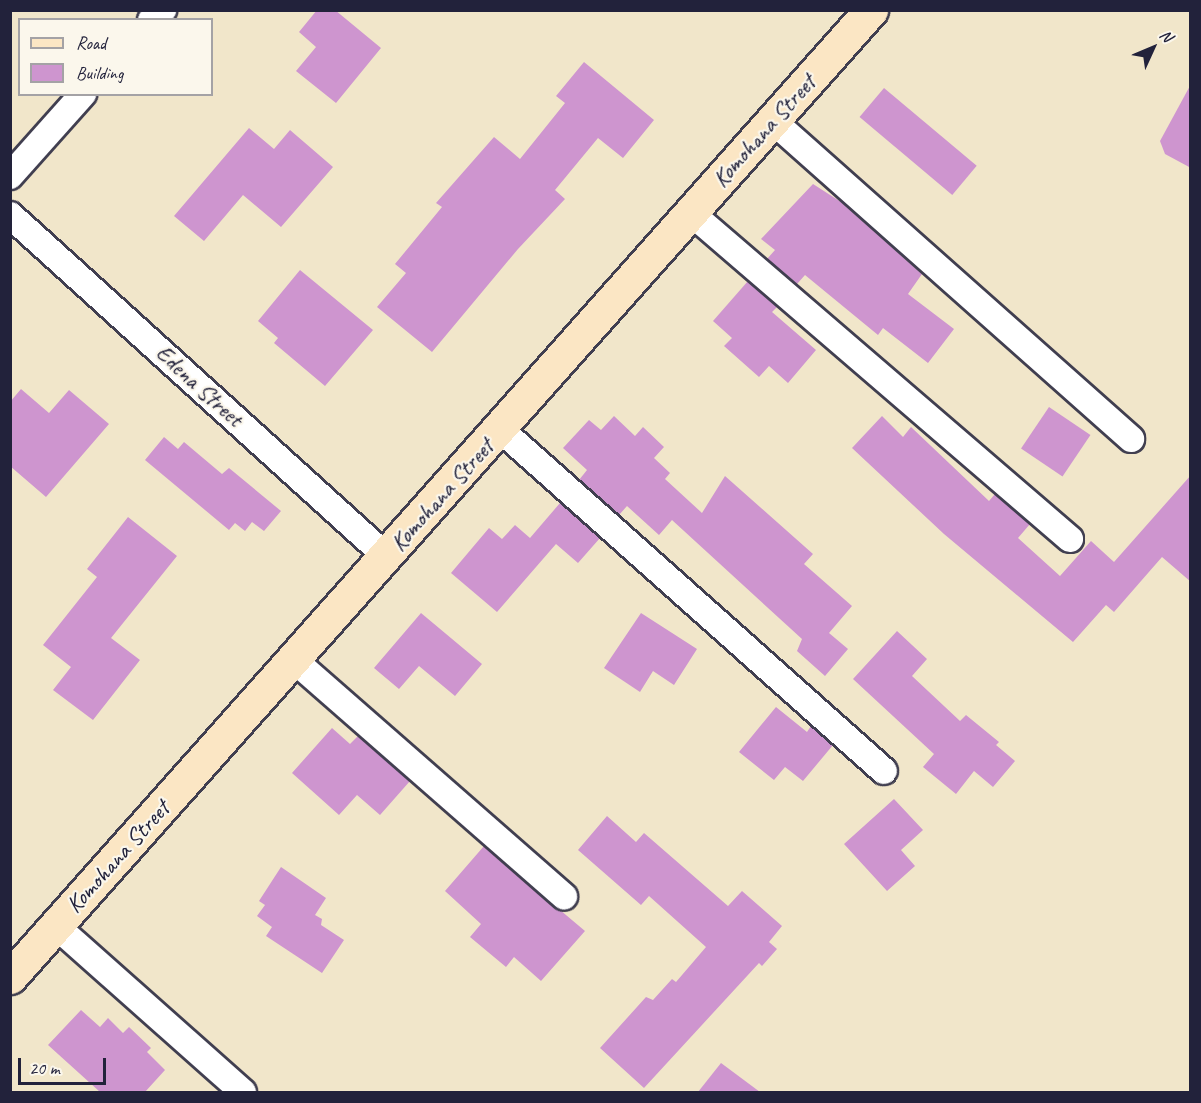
<!DOCTYPE html>
<html>
<head>
<meta charset="utf-8">
<style>
	body { margin:0 }
	#map { position:relative; width:1201px; height:1103px; overflow:hidden; background:#f1e6ca; font-family:Caveat,sans-serif }
	div>[style] { position:absolute }
	.building>* { inset:0; background:#ce95cf; transform-origin:0 0 }
	.roads { filter:drop-shadow(2px 0 #413f50) drop-shadow(-2px 0 #413f50) drop-shadow(0 2px #413f50) drop-shadow(0 -2px #413f50) }
	.street>* { height:26px; margin:-13px; padding:0 13px; transform-origin:13px; border-radius:13px; background:#fff }
	.secondary>* { height:33px; margin:-16.5px; padding:0 16.5px; transform-origin:16.5px; border-radius:16.5px; background:#fbe6c4 }
	span { translate:-50% -50%; white-space:nowrap; text-align:center; line-height:1.15; -webkit-text-stroke:4.5px #fbf7ec; paint-order:stroke }
	.street-label { font-size:24px; color:#22223b }
	.frame { position:absolute; inset:0; border:12px solid #22223b; pointer-events:none }
	.legend { position:absolute; left:18px; top:18px; width:195px; height:78px; box-sizing:border-box; background:#fbf7ec; border:2px solid #a4a2a5; margin:0; padding:8px 10px; list-style:none; font-size:18px; color:#22223b }
	.legend li { display:flex; align-items:center; gap:12px; height:30px }
	.legend b { width:30px; border:2px solid #a4a2a5 }
	.north { position:absolute; left:1123px; top:18px; width:60px; height:60px; -webkit-text-stroke:4px #fbf7ec; paint-order:stroke; rotate:46deg; font-size:16px; font-weight:700; line-height:24px; text-align:center; color:#22223b }
	.north::after { content:''; display:block; margin:auto; width:21px; height:27px; background:#22223b; clip-path:polygon(50% 0,100% 100%,50% 72%,0 100%) }
	.scale { position:absolute; left:18px; top:1058px; width:88px; height:27px; box-sizing:border-box; border:3px solid #22223b; border-top:0; padding-left:8px; font-size:18px; line-height:21px; white-space:nowrap; color:#22223b; -webkit-text-stroke:4px #fbf7ec; paint-order:stroke }
</style>
</head>
<body>
<div id="map">
	<div class="building">
		<i style="clip-path:polygon(317px 10px,335px 10px,381px 48px,336px 103px,296px 71px,316px 47px,299px 32px)"></i>
		<i style="clip-path:polygon(584px 62px,654px 120px,623px 158px,598px 138px,555px 190px,565px 199px,518px 249px,432px 352px,377px 307px,406px 273px,395px 264px,442px 207px,436px 203px,494px 137px,520px 159px,565px 103px,556px 96px)"></i>
		<i style="clip-path:polygon(1191px 84px,1191px 168px,1165px 154px,1160px 141px)"></i>
		<i style="left:884px;top:88px;width:121px;height:38px;rotate:40deg"></i>
		<i style="clip-path:polygon(249px 128px,274px 149px,290px 130px,333px 167px,281px 227px,243px 195px,204px 241px,174px 216px)"></i>
		<i style="clip-path:polygon(813px 184px,841px 202px,922px 274px,908px 294px,954px 329px,928px 363px,883px 328px,878px 335px,805px 275px,797px 284px,767px 259px,775px 250px,761px 239px)"></i>
		<i style="clip-path:polygon(300px 270px,373px 330px,325px 386px,274px 343px,278px 338px,258px 321px)"></i>
		<i style="clip-path:polygon(748px 281px,777px 307px,772px 312px,816px 350px,788px 383px,769px 366px,759px 377px,724px 346px,732px 338px,713px 321px)"></i>
		<i style="clip-path:polygon(21px 389px,49px 413px,69px 390px,109px 424px,46px 497px,10px 466px,10px 402px)"></i>
		<i style="left:1049px;top:407px;width:50px;height:50px;rotate:34deg"></i>
		<i style="clip-path:polygon(614px 416px,635px 436px,643px 427px,664px 447px,654px 458px,670px 473px,665px 479px,702px 513px,725px 476px,813px 554px,804px 564px,852px 606px,829px 633px,848px 649px,825px 676px,797px 651px,802px 639px,672px 520px,659px 535px,627px 506px,619px 515px,579px 480px,587px 470px,563px 448px,589px 420px,601px 430px)"></i>
		<i style="clip-path:polygon(882px 416px,903px 437px,911px 427px,989px 501px,995px 494px,1030px 524px,1018px 538px,1060px 576px,1091px 541px,1114px 562px,1191px 475px,1191px 582px,1162px 557px,1114px 612px,1106px 605px,1073px 642px,944px 534px,852px 448px)"></i>
		<i style="clip-path:polygon(164px 437px,178px 449px,184px 442px,222px 474px,229px 468px,281px 511px,264px 531px,252px 522px,245px 531px,235px 523px,229px 530px,145px 460px)"></i>
		<i style="clip-path:polygon(560px 503px,600px 538px,578px 563px,556px 544px,497px 612px,451px 573px,489px 528px,502px 539px,515px 525px,530px 538px)"></i>
		<i style="clip-path:polygon(128px 517px,177px 556px,111px 638px,140px 660px,93px 720px,53px 690px,71px 667px,43px 645px,97px 577px,87px 569px)"></i>
		<i style="clip-path:polygon(421px 613px,482px 664px,455px 696px,419px 666px,399px 689px,374px 668px)"></i>
		<i style="clip-path:polygon(641px 613px,697px 649px,674px 685px,653px 671px,640px 692px,604px 668px)"></i>
		<i style="clip-path:polygon(897px 631px,927px 659px,912px 676px,960px 721px,966px 715px,999px 742px,996px 745px,1015px 761px,993px 787px,974px 771px,956px 794px,923px 767px,934px 754px,853px 679px)"></i>
		<i style="clip-path:polygon(776px 707px,807px 732px,811px 726px,833px 745px,803px 781px,785px 767px,774px 780px,739px 752px)"></i>
		<i style="clip-path:polygon(332px 728px,350px 744px,358px 736px,410px 781px,380px 815px,357px 795px,339px 815px,292px 773px)"></i>
		<i style="clip-path:polygon(894px 799px,923px 830px,901px 850px,915px 866px,887px 891px,844px 844px)"></i>
		<i style="clip-path:polygon(607px 816px,636px 842px,644px 833px,728px 906px,742px 891px,782px 926px,769px 942px,777px 949px,762px 966px,759px 963px,644px 1088px,600px 1048px,646px 997px,653px 1000px,672px 979px,676px 982px,706px 947px,649px 896px,641px 905px,578px 850px)"></i>
		<i style="clip-path:polygon(484px 846px,585px 931px,541px 981px,514px 957px,506px 967px,470px 937px,481px 924px,445px 891px)"></i>
		<i style="clip-path:polygon(281px 867px,326px 898px,315px 915px,322px 919px,321px 925px,344px 940px,322px 973px,266px 936px,272px 927px,257px 916px,265px 905px,259px 901px)"></i>
		<i style="clip-path:polygon(81px 1010px,100px 1027px,108px 1018px,123px 1033px,129px 1027px,151px 1048px,147px 1052px,165px 1070px,145px 1092px,100px 1092px,48px 1045px)"></i>
		<i style="clip-path:polygon(721px 1063px,760px 1092px,698px 1092px)"></i>
	</div>
	<div class="roads">
		<div class="street">
			<i style="left:151px;top:20px;width:16px;rotate:-40deg"></i>
			<i style="left:773px;top:121px;width:479px;rotate:41.6deg"></i>
			<i style="left:10px;top:176px;width:110px;rotate:-48.3deg"></i>
			<i style="left:691px;top:213px;width:500px;rotate:40.7deg"></i>
			<i style="left:10px;top:215px;width:509px;rotate:42.21deg"></i>
			<i style="left:500px;top:429px;width:514px;rotate:41.69deg"></i>
			<i style="left:294px;top:660px;width:359px;rotate:41.2deg"></i>
			<i style="left:56px;top:926px;width:250px;rotate:41.6deg"></i>
		</div>
		<div class="secondary">
			<i style="left:10px;top:977px;width:1295px;rotate:-48.32deg"></i>
		</div>
	</div>
	<div class="street-label">
		<span style="left:764px;top:131px;rotate:-48deg">Komohana Street</span>
		<span style="left:199px;top:386px;rotate:42deg">Edena Street</span>
		<span style="left:442px;top:495px;rotate:-48deg">Komohana Street</span>
		<span style="left:118px;top:857px;rotate:-48deg">Komohana Street</span>
	</div>
	<div class="frame"></div>
	<ul class="legend">
	<li><b style="height:8px;background:#fbe6c4"></b>Road</li>
	<li><b style="height:16px;background:#ce95cf"></b>Building</li>
	</ul>
	<div class="north">N</div>
	<div class="scale">20 m</div>
</div>
</body>
</html>
